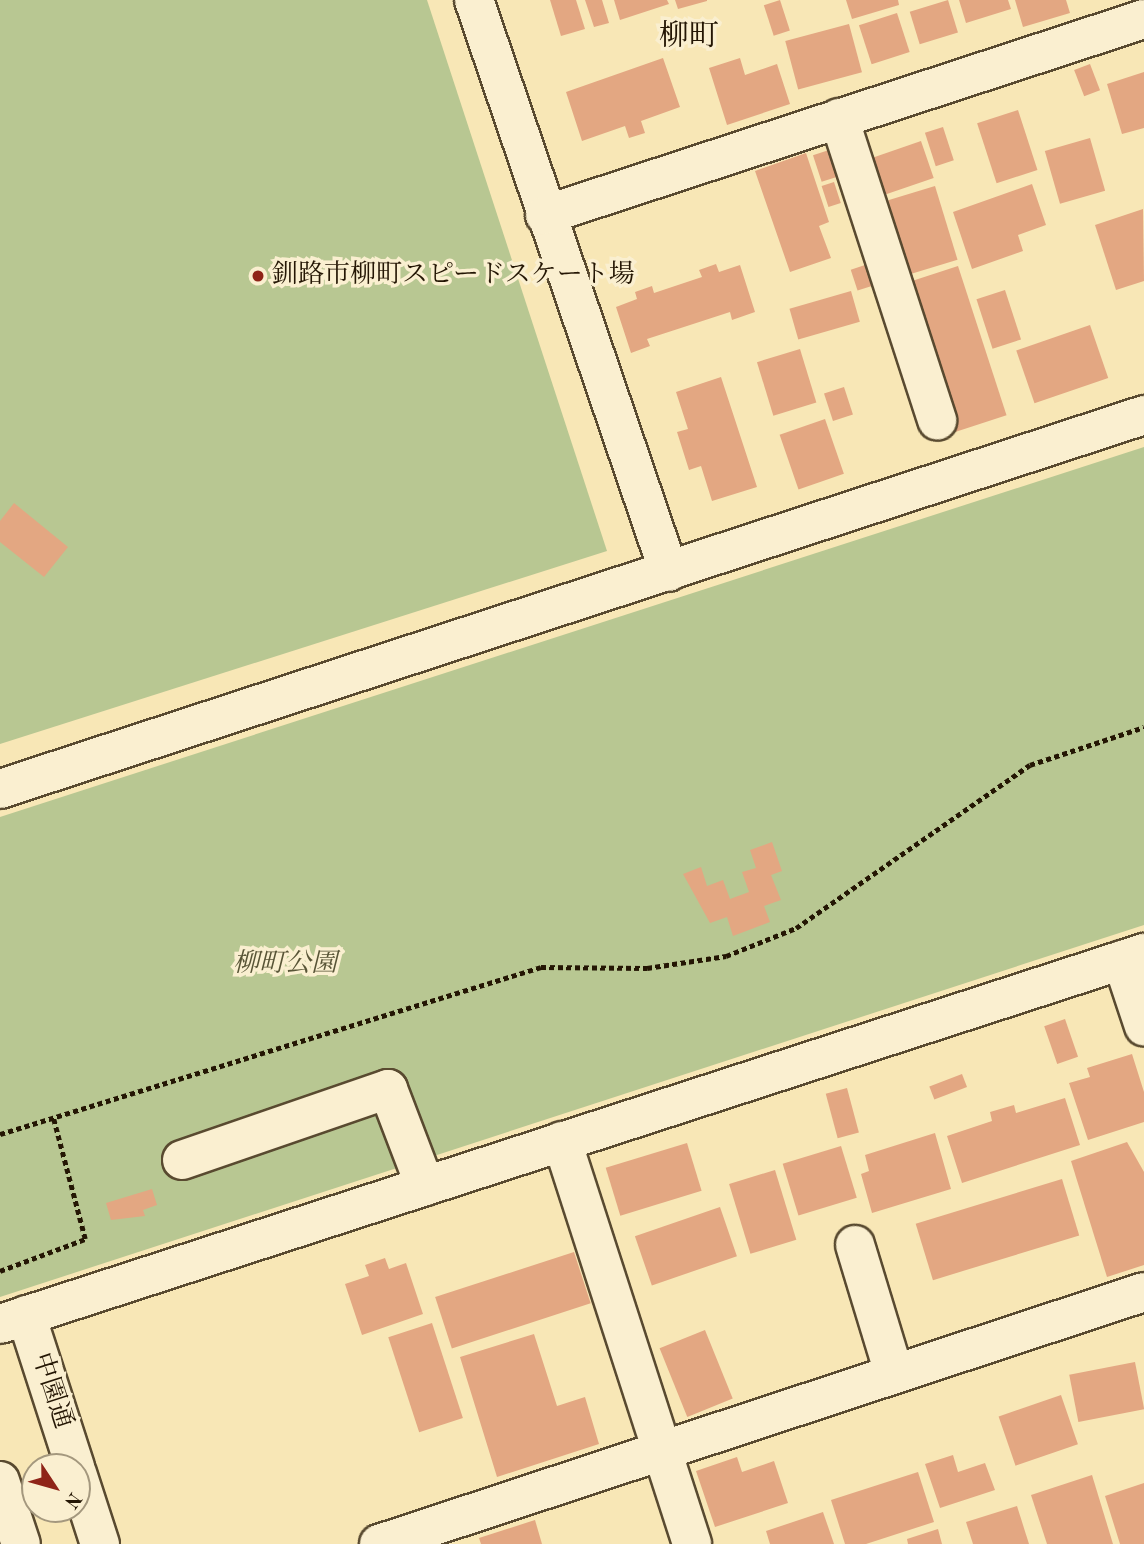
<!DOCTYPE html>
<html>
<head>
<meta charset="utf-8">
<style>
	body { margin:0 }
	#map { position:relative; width:1144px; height:1544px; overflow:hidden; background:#f8e7b6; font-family:"Old Standard TT","Noto Serif JP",serif }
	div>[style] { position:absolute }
	.green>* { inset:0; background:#b8c792 }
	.building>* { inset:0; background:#e3a782; transform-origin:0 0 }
	.path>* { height:4.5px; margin-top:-2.25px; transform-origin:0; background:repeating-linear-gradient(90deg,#241604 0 5px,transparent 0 8.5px) }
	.roads { filter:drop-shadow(2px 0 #594a30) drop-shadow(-2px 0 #594a30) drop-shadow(0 2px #594a30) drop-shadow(0 -2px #594a30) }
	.minor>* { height:38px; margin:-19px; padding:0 19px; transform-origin:19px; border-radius:19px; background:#faefd0 }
	.dots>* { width:19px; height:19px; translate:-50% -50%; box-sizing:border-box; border:4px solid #faefd0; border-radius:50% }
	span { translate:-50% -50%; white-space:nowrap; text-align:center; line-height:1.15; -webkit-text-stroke:7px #faefd0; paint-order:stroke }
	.poi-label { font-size:26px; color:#241604 }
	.left { translate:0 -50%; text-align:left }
	.park-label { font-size:26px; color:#585436; font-style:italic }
	.street-label { font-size:26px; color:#241604 }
	.quarter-label { font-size:30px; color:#241604 }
	.north { position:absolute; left:21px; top:1453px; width:70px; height:70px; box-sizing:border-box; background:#faefd0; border:2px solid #a4987e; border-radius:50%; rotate:126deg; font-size:19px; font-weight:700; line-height:28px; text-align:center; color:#241604 }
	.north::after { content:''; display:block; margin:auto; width:24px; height:32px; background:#8f2418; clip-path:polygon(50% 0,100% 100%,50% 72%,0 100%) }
</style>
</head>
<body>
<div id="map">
	<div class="green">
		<i style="clip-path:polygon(0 0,427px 0,607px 551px,0 744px)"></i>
		<i style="clip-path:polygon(1144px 447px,1144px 925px,0 1297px,0 817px)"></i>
	</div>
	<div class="building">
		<i style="clip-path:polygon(550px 0,576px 0,585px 29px,561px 36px)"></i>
		<i style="clip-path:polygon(585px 0,602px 0,609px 23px,594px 27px)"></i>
		<i style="clip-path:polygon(614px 0,667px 0,669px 4px,620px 20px)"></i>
		<i style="clip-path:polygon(675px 0,707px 0,707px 1px,678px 9px)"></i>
		<i style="left:780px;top:0;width:32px;height:17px;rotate:72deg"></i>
		<i style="clip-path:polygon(846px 0,898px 0,899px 5px,852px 19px)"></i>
		<i style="left:948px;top:0;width:34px;height:40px;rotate:73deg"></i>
		<i style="clip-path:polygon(959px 0,1008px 0,1011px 9px,966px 23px)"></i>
		<i style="clip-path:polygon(1015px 0,1066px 0,1070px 13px,1023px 27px)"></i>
		<i style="left:897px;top:13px;width:41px;height:40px;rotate:72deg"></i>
		<i style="left:849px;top:24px;width:50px;height:66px;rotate:75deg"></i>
		<i style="clip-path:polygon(663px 58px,680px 107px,641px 121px,645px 133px,629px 138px,625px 126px,582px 141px,566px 92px)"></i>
		<i style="clip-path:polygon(740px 58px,745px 75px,777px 64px,790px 104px,727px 125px,709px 68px)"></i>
		<i style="left:1090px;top:64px;width:28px;height:17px;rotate:69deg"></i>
		<i style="clip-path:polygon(1144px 72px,1144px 128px,1122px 134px,1107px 84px)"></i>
		<i style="left:1018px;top:110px;width:63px;height:43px;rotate:72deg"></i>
		<i style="left:943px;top:127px;width:35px;height:19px;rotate:72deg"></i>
		<i style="left:1090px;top:138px;width:55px;height:47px;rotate:74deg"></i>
		<i style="left:921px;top:141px;width:39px;height:65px;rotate:71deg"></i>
		<i style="left:832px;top:149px;width:28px;height:20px;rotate:72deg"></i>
		<i style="clip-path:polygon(806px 153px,829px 222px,819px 226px,831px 258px,790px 272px,755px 171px)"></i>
		<i style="left:834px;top:182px;width:22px;height:13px;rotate:72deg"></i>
		<i style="clip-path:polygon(1032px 184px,1046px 225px,1018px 235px,1023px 251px,972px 269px,953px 212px)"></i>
		<i style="left:935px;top:186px;width:77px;height:49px;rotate:73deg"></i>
		<i style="clip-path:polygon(1143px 209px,1144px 281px,1116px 290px,1095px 225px)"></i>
		<i style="clip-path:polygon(716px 264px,719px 272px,740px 265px,755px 312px,732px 320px,730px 312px,647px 339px,650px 346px,631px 353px,616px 307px,637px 299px,635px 292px,652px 286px,654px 293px,702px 277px,699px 270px)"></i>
		<i style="left:865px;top:265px;width:22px;height:15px;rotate:72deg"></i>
		<i style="left:958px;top:266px;width:157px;height:54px;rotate:72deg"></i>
		<i style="left:1005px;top:290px;width:52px;height:30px;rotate:72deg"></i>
		<i style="left:851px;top:291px;width:32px;height:64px;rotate:74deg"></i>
		<i style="left:1090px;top:325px;width:56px;height:78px;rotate:71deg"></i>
		<i style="left:800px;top:349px;width:56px;height:45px;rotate:73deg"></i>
		<i style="clip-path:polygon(721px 377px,757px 487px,712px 501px,701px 466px,689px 470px,677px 432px,688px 429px,676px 392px)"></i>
		<i style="left:844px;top:387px;width:29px;height:21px;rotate:72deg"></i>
		<i style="left:825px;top:419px;width:58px;height:48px;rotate:71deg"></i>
		<i style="clip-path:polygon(14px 503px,68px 547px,44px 577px,0 542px,0 521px)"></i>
		<i style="clip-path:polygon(772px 842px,782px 871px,771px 875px,781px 900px,764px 906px,770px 922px,733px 936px,727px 917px,710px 923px,683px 874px,701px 867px,707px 886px,723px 880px,730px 899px,749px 892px,742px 872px,756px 868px,750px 850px)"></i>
		<i style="left:1065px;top:1019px;width:40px;height:22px;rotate:71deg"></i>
		<i style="clip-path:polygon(1132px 1054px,1144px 1092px,1144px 1122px,1088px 1140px,1069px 1083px,1090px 1077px,1087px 1068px)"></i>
		<i style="left:962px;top:1074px;width:14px;height:35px;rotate:69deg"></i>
		<i style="left:847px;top:1088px;width:46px;height:22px;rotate:75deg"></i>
		<i style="clip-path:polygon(1065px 1098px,1080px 1145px,962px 1183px,947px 1136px,992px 1121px,990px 1112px,1014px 1105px,1016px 1113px)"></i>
		<i style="clip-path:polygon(935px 1133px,951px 1189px,872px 1213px,861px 1174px,869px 1171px,865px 1155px)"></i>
		<i style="clip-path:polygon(1127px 1142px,1144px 1172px,1144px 1265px,1107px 1277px,1071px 1161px)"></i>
		<i style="left:687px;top:1143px;width:50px;height:85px;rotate:73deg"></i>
		<i style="left:841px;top:1146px;width:54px;height:61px;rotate:73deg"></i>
		<i style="left:775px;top:1170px;width:73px;height:48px;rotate:73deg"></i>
		<i style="left:1062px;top:1179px;width:59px;height:153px;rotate:73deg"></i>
		<i style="clip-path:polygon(152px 1189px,157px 1205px,143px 1210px,145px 1216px,111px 1220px,106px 1203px)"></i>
		<i style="left:720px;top:1207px;width:52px;height:90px;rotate:71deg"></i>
		<i style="left:574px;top:1252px;width:54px;height:146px;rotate:72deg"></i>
		<i style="clip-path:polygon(385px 1258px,389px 1269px,406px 1263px,423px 1314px,362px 1335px,345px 1284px,369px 1276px,365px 1265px)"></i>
		<i style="left:432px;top:1323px;width:100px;height:46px;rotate:72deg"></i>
		<i style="left:705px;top:1330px;width:74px;height:49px;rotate:68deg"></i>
		<i style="clip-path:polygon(534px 1334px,557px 1406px,585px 1397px,599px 1444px,497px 1477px,460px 1357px)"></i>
		<i style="left:1135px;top:1362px;width:48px;height:67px;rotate:79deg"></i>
		<i style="left:1061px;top:1395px;width:52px;height:66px;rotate:71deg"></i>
		<i style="clip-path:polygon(953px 1455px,958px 1472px,985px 1463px,995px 1490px,940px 1508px,925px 1464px)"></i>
		<i style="clip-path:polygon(737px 1457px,742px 1472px,774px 1461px,788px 1503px,715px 1527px,696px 1471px)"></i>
		<i style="clip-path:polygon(918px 1472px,934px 1522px,866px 1544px,845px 1544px,831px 1500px)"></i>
		<i style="clip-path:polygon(1092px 1475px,1113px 1544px,1047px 1544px,1031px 1495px)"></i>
		<i style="clip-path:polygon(1144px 1483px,1144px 1544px,1120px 1544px,1105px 1496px)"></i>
		<i style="clip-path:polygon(1017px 1506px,1029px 1544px,973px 1544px,966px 1522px)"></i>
		<i style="clip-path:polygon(823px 1512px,834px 1544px,770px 1544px,766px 1531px)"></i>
		<i style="clip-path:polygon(535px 1520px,542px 1544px,481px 1544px,479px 1538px)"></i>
		<i style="clip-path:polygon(938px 1529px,942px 1544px,908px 1544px,907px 1539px)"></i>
	</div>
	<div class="path">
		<i style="left:0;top:1134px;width:566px;rotate:-17.15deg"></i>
		<i style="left:541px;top:967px;width:106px;rotate:0.5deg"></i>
		<i style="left:647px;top:968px;width:80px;rotate:-8.6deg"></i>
		<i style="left:726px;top:956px;width:75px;rotate:-21.8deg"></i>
		<i style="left:796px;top:928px;width:285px;rotate:-34.9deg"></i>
		<i style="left:1030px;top:765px;width:120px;rotate:-18.4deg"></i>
		<i style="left:0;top:1271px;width:91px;rotate:-20.6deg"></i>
		<i style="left:85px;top:1239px;width:126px;rotate:-104.7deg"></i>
	</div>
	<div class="roads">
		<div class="minor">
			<i style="left:474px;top:0;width:604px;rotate:71.18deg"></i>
			<i style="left:839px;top:118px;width:318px;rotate:72deg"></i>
			<i style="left:545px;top:215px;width:630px;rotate:-18.12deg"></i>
			<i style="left:0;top:789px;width:1204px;rotate:-18.1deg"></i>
			<i style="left:1122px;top:960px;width:70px;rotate:71.6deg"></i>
			<i style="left:562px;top:1141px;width:423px;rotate:72.1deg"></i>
			<i style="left:182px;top:1160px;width:218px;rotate:-19deg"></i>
			<i style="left:388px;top:1089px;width:104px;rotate:69.1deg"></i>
			<i style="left:855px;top:1245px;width:134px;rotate:73.1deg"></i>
			<i style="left:26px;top:1315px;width:160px;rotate:72.1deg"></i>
			<i style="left:0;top:1324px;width:1203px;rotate:-17.97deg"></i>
			<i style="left:77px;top:1473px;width:75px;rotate:72.1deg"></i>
			<i style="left:0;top:1481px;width:66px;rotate:71.6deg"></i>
			<i style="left:379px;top:1544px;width:805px;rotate:-18.23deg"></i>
		</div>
	</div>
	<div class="dots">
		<i style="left:258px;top:276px;background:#8f2418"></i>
	</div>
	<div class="poi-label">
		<span class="left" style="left:272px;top:276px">釧路市柳町スピードスケート場</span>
	</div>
	<div class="park-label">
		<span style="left:285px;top:965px">柳町公園</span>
	</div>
	<div class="street-label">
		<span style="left:51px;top:1391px;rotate:72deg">中園通</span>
	</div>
	<div class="quarter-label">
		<span style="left:689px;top:37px">柳町</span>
	</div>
	<div class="north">N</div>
</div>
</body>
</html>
